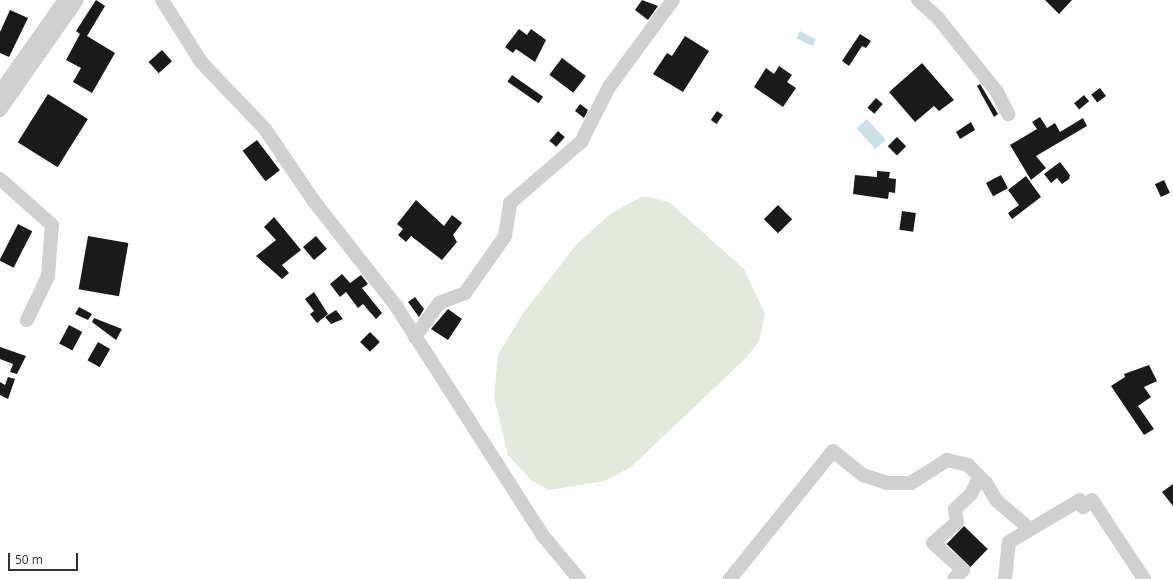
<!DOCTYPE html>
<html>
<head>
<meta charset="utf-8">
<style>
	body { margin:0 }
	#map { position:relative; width:1173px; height:579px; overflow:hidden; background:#fff; font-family:"Open Sans",sans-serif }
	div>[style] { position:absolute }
	.green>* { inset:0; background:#e4e9dd }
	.water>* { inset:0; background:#cce1e7; transform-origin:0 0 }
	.building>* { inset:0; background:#1a1a1a; transform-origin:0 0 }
	.minor>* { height:14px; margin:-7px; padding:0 7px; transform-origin:7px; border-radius:7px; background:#d0d0d0 }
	span { translate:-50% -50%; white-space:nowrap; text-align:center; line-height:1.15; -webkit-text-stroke:4px #fff; paint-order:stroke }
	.scale { position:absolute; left:8px; top:553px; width:70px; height:18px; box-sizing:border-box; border:2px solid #333; border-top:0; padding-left:5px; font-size:12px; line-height:14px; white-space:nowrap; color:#333; -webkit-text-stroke:3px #fff; paint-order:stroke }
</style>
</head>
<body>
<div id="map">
	<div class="green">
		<i style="clip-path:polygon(643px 196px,669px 202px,744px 269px,765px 314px,759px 341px,747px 357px,631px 467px,605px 481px,549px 490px,532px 481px,508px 455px,494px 397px,498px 355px,523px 313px,577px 244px,610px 214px)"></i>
	</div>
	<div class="water">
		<i style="left:800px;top:31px;width:18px;height:8px;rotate:27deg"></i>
		<i style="left:867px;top:119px;width:28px;height:14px;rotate:48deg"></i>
	</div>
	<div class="building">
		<i style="clip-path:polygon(96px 0,105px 6px,87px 36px,115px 53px,92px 93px,73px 82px,81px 68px,66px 60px,80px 34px,76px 31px)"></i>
		<i style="clip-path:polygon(642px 0,658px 6px,648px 20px,635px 10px)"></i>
		<i style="clip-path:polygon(1045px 0,1072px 0,1059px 14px)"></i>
		<i style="clip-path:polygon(10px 10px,28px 18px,9px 57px,0 53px,0 32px)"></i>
		<i style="clip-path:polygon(519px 29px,527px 35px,531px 29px,546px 40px,535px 62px,516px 49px,513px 53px,505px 47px)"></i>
		<i style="clip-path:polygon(860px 34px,871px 41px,866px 48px,862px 46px,849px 66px,842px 61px)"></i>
		<i style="clip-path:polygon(685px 36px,709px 51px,683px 92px,653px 74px,667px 53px,672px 56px)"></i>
		<i style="left:162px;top:50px;width:15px;height:18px;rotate:48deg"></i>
		<i style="left:562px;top:58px;width:30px;height:21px;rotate:37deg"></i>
		<i style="clip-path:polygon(922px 63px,954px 100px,939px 111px,934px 106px,915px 122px,889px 92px)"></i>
		<i style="clip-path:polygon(779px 66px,792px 75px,787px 82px,796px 88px,783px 107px,754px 87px,766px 68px,774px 74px)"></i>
		<i style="left:512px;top:75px;width:38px;height:8px;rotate:35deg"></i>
		<i style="clip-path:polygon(980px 84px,998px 114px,994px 117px,977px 86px)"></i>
		<i style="left:1100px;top:88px;width:10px;height:11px;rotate:53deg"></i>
		<i style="left:48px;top:94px;width:47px;height:57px;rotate:32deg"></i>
		<i style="left:1084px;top:95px;width:8px;height:13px;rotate:50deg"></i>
		<i style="left:876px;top:98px;width:9px;height:13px;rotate:41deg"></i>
		<i style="clip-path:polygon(580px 104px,588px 110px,584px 118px,575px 111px)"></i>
		<i style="left:717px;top:111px;width:7px;height:11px;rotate:34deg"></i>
		<i style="clip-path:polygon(1040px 117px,1047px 128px,1055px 123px,1060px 132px,1083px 118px,1087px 126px,1036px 156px,1046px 168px,1031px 180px,1010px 145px,1037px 129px,1032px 122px)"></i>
		<i style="clip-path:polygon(971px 122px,975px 130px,960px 139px,956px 132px)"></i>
		<i style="left:558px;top:131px;width:9px;height:13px;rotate:41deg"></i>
		<i style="left:897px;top:137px;width:13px;height:13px;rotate:45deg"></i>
		<i style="left:257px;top:140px;width:38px;height:18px;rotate:53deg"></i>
		<i style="clip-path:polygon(1060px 162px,1070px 175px,1069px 179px,1062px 184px,1057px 178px,1051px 183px,1044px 174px)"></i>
		<i style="clip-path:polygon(877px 171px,890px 172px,889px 178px,896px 179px,895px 193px,889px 192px,888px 199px,853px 194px,855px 175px,877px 177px)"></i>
		<i style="left:1001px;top:175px;width:15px;height:17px;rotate:62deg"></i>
		<i style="clip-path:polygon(1026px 176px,1041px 197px,1012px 219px,1008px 213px,1019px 205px,1008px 190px)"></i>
		<i style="left:1164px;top:180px;width:14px;height:10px;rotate:65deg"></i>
		<i style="clip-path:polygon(416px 200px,444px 226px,452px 215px,462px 223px,453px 235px,457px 242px,442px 260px,411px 236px,406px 242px,398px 235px,403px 229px,397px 224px)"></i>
		<i style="left:778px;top:205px;width:20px;height:20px;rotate:45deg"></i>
		<i style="left:902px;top:211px;width:14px;height:19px;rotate:8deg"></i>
		<i style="clip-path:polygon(274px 217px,301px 250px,282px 265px,289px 273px,282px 279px,256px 256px,276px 240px,264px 227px)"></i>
		<i style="left:18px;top:224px;width:16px;height:41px;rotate:27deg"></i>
		<i style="left:88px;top:236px;width:41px;height:54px;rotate:10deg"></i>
		<i style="left:316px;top:236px;width:17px;height:17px;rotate:50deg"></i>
		<i style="clip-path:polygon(342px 274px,350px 283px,361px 275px,368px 284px,362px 288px,382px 313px,376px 319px,363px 304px,358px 308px,346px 292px,340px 297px,330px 284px)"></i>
		<i style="clip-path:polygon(314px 292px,328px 314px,317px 323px,310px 314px,314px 311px,305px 299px)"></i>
		<i style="clip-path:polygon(415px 297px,424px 309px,419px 317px,408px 302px)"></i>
		<i style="clip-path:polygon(79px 307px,92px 314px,88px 320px,75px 314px)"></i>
		<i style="clip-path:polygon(448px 309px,462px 319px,448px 340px,431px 329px)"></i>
		<i style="clip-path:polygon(336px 310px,343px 319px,331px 324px,325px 317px)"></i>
		<i style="clip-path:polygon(94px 318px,122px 329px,116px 340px,92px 322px)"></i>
		<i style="left:69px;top:325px;width:15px;height:21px;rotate:28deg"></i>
		<i style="left:370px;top:332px;width:14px;height:14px;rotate:45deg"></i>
		<i style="left:98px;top:342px;width:14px;height:21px;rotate:30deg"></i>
		<i style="clip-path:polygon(0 347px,26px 356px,17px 374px,10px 372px,13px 364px,0 359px)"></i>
		<i style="clip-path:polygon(1149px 365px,1157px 381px,1144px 387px,1151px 397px,1138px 406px,1154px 429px,1144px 435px,1111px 386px,1125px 377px,1124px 374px)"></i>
		<i style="clip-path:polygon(8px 377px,15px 379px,8px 399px,0 395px,0 382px,5px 385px)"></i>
		<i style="clip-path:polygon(1173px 484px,1173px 506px,1162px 492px)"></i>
		<i style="left:964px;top:526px;width:33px;height:25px;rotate:44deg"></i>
	</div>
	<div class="minor">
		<i style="left:162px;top:0;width:73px;rotate:57.8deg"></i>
		<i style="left:201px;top:62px;width:93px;rotate:46.3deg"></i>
		<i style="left:265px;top:129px;width:86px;rotate:55.9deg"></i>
		<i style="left:313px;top:200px;width:135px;rotate:51.9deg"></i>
		<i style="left:396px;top:306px;width:274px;rotate:57.4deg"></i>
		<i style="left:544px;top:537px;width:55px;rotate:50.2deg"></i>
		<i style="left:918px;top:0;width:27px;rotate:42deg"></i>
		<i style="left:938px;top:18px;width:95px;rotate:51.4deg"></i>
		<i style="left:997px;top:92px;width:25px;rotate:63deg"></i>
		<i style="left:0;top:92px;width:113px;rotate:-54.8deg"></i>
		<i style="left:0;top:110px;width:134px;rotate:-55deg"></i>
		<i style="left:0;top:179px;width:69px;rotate:41.5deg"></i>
		<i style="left:52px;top:225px;width:51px;rotate:94.5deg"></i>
		<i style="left:48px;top:276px;width:49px;rotate:115.5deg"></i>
		<i style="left:415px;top:337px;width:42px;rotate:-54.8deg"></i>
		<i style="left:439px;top:303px;width:28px;rotate:-21deg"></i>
		<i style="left:465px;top:293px;width:70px;rotate:-54.9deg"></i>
		<i style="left:505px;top:236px;width:33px;rotate:-81deg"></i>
		<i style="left:510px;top:203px;width:94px;rotate:-40.7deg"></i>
		<i style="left:581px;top:142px;width:62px;rotate:-63deg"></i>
		<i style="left:609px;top:87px;width:108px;rotate:-53.7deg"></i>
		<i style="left:730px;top:579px;width:164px;rotate:-51.2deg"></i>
		<i style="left:833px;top:451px;width:38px;rotate:39deg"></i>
		<i style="left:863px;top:475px;width:25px;rotate:18deg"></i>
		<i style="left:887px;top:483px;width:24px"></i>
		<i style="left:911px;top:483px;width:43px;rotate:-32.6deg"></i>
		<i style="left:947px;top:460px;width:22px;rotate:13deg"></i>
		<i style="left:968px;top:465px;width:25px;rotate:45deg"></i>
		<i style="left:954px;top:579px;width:13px;rotate:-45deg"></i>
		<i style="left:963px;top:570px;width:40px;rotate:-138deg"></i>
		<i style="left:933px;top:543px;width:32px;rotate:-41deg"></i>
		<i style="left:957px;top:522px;width:13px;rotate:-99deg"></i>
		<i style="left:955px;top:509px;width:22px;rotate:-43deg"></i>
		<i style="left:971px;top:494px;width:13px;rotate:-63deg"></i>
		<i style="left:977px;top:482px;width:9px;rotate:6deg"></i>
		<i style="left:986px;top:483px;width:21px;rotate:59deg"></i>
		<i style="left:997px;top:501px;width:43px;rotate:40.3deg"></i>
		<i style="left:1005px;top:579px;width:37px;rotate:-84deg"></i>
		<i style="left:1009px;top:542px;width:82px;rotate:-30.6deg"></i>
		<i style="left:1080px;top:500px;width:8px;rotate:67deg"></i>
		<i style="left:1083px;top:507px;width:11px;rotate:-38deg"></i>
		<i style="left:1092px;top:500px;width:95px;rotate:56.6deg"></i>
	</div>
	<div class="scale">50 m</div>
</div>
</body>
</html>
